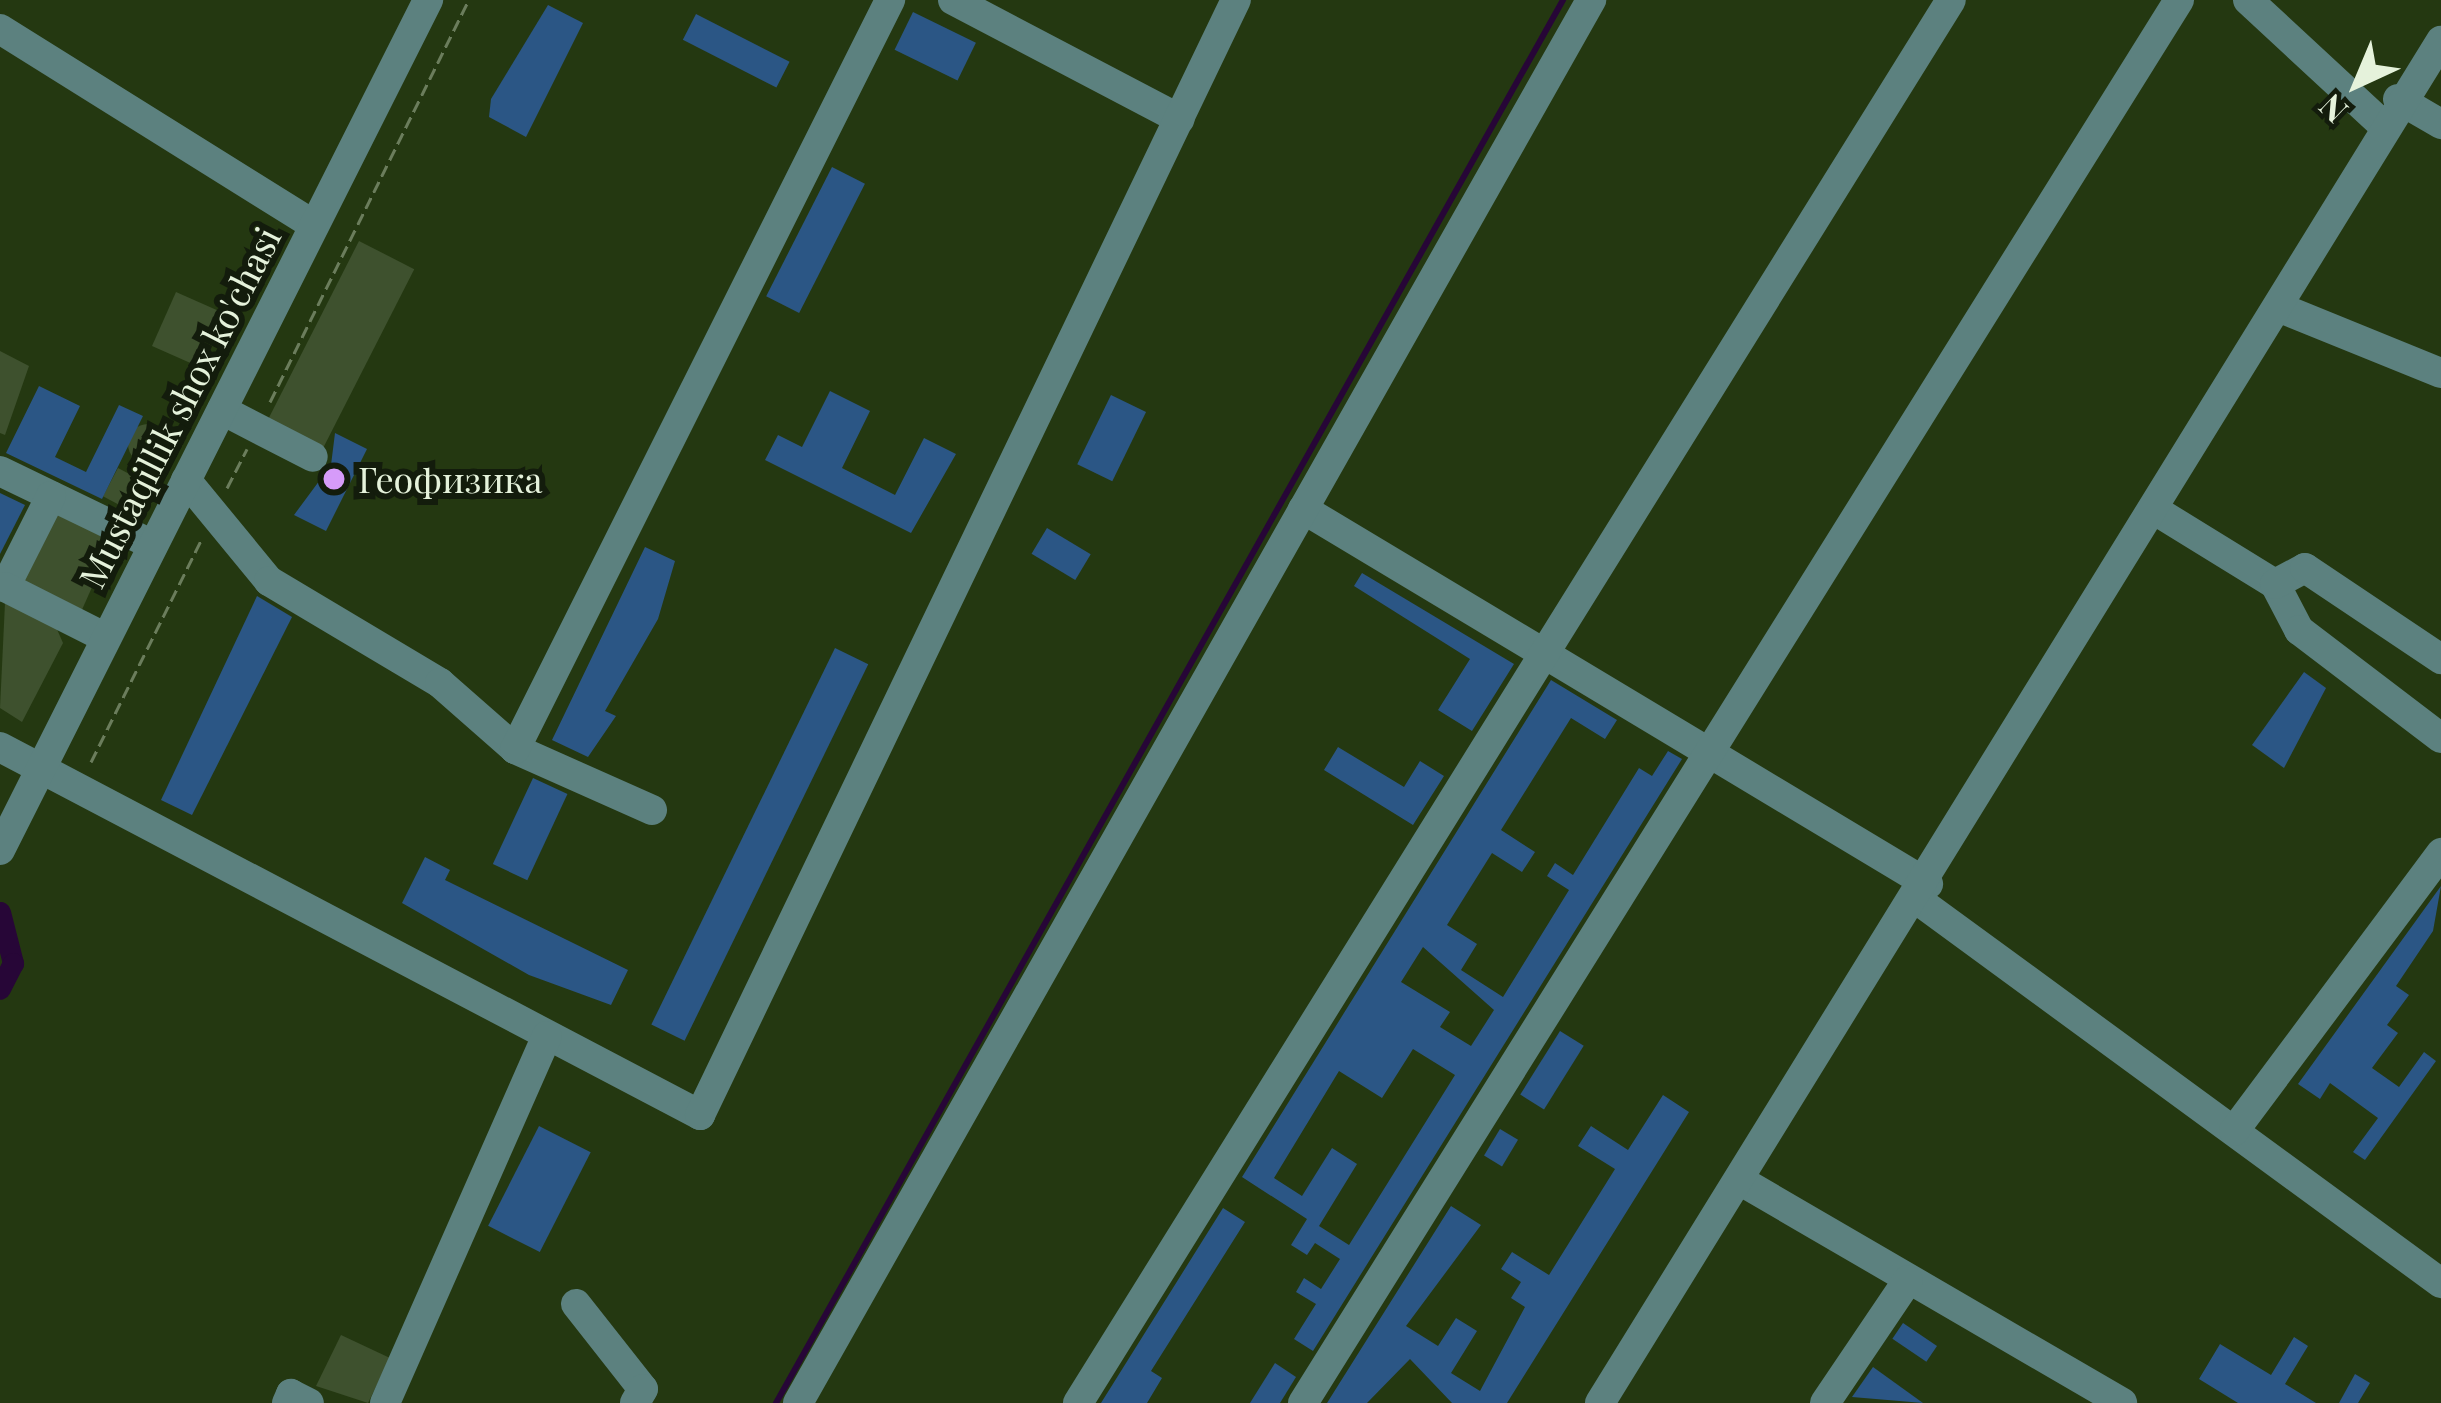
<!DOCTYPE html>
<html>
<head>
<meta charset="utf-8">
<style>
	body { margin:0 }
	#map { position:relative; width:2441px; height:1403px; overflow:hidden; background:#243811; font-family:"Playfair Display",serif }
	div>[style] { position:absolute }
	.green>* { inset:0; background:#3e512e; transform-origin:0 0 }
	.round { border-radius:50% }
	.stream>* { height:6px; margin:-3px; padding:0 3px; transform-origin:3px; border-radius:3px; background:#270637 }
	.canal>* { height:21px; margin:-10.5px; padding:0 10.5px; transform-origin:10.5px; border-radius:10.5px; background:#270637 }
	.building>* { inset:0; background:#2b5685; transform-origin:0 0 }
	.path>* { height:3px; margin-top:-1.5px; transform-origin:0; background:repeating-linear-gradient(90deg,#6b7d5c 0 12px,transparent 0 18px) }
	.minor>* { height:30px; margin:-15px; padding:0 15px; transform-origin:15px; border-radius:15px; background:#5c817f }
	.dots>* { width:33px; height:33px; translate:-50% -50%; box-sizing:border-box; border:6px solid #131c0c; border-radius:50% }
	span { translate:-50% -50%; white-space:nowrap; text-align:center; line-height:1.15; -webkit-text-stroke:12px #131c0c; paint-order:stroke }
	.street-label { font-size:36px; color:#e5f2db }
	.poi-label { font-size:36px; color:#e5f2db }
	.left { translate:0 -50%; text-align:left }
	.north { position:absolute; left:2297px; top:24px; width:120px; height:120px; -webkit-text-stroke:9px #131c0c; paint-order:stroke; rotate:224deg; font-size:33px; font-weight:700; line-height:48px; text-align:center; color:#e5f2db }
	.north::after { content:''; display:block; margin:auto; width:42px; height:54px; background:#e5f2db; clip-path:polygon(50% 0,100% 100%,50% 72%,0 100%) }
</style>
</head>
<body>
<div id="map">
	<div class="green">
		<i style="left:359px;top:241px;width:62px;height:206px;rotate:27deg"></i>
		<i style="left:176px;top:292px;width:47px;height:59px;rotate:24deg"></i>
		<i style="clip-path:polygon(0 351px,29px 366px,5px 435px,0 433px)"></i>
		<i class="round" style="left:128px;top:424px;width:40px;height:40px"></i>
		<i style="left:118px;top:468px;width:30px;height:32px;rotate:28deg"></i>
		<i style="left:53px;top:510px;width:67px;height:82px;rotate:24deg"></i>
		<i style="clip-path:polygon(5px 603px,56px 627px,63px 643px,22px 722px,0 708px)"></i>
		<i style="clip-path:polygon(341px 1335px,390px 1358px,368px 1403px,316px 1386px)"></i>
	</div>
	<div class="stream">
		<i style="left:776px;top:1403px;width:1609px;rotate:-60.71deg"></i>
	</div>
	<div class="canal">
		<i style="left:0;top:912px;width:53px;rotate:75.7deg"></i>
		<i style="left:13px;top:963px;width:29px;rotate:117deg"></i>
	</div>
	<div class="building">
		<i style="clip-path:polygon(548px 5px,583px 23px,526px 137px,489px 117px,491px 99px)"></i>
		<i style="left:913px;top:12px;width:70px;height:42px;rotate:26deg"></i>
		<i style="left:696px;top:14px;width:105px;height:29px;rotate:27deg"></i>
		<i style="left:832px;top:167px;width:37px;height:145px;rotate:27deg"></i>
		<i style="clip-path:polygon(39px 386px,80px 406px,55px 457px,86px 472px,119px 405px,143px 416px,102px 499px,6px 453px)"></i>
		<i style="clip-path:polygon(830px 391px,870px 411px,842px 468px,895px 495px,924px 438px,956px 454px,911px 533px,765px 460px,778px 435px,802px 447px)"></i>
		<i style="left:1111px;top:395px;width:39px;height:77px;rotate:26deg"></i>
		<i style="clip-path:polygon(335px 433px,367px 449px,326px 531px,294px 515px,331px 465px)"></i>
		<i style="clip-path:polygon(0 493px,25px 505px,0 554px)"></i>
		<i style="left:1047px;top:528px;width:51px;height:30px;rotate:31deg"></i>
		<i style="clip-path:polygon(645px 547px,675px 561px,658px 619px,605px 711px,616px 716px,588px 757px,552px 740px)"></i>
		<i style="clip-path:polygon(1362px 573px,1514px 664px,1472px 731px,1438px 710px,1470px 659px,1354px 586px)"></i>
		<i style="clip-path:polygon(257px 596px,292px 617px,192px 815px,161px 800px)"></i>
		<i style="left:835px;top:648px;width:37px;height:419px;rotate:26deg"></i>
		<i style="clip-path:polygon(2304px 672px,2326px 688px,2284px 768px,2252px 745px)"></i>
		<i style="clip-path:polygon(evenodd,1551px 680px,1617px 720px,1605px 739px,1571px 718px,1501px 830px,1535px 852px,1522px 872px,1492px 853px,1447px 925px,1477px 944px,1461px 970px,1503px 997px,1569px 890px,1547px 876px,1555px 863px,1573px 875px,1639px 768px,1652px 776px,1668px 751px,1682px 759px,1313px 1351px,1294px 1339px,1316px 1304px,1296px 1292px,1304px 1278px,1321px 1289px,1340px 1259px,1315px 1243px,1307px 1255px,1291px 1245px,1307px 1219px,1242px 1177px,1551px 680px,1423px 947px,1494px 1010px,1471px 1046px,1440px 1027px,1450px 1012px,1401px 982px,1423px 947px,1551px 680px,1413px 1049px,1455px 1075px,1349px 1245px,1319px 1226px,1357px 1164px,1332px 1148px,1302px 1196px,1274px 1178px,1339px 1071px,1382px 1098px,1413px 1049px)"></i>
		<i style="clip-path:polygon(1338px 747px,1404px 787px,1420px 761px,1444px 776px,1413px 825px,1324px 770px)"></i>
		<i style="left:533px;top:778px;width:38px;height:95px;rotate:25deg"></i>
		<i style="clip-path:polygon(425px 857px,450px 870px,445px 880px,628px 970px,611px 1005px,529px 975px,402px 903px)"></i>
		<i style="clip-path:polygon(2441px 886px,2433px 931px,2396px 986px,2409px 995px,2387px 1025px,2398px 1033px,2372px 1068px,2399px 1087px,2424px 1052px,2436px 1061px,2365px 1160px,2353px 1152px,2378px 1118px,2330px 1083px,2320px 1099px,2298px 1084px)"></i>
		<i style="left:1560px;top:1031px;width:28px;height:75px;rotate:32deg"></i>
		<i style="clip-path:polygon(1663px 1095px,1689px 1112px,1507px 1403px,1452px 1403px,1410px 1359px,1367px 1403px,1327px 1403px,1451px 1206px,1481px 1225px,1406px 1326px,1438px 1346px,1456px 1318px,1477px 1331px,1451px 1373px,1480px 1391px,1525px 1307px,1511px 1298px,1521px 1282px,1501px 1269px,1512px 1252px,1549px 1275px,1615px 1169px,1578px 1146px,1591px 1126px,1628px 1150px)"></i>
		<i style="left:539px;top:1126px;width:58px;height:112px;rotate:27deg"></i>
		<i style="left:1500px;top:1129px;width:21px;height:31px;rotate:31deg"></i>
		<i style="clip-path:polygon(1223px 1208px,1245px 1222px,1151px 1371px,1162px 1378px,1147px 1403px,1101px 1403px)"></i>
		<i style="left:1903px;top:1323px;width:41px;height:19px;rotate:34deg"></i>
		<i style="clip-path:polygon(2294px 1337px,2308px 1346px,2285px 1384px,2316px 1403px,2238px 1403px,2199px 1379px,2220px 1344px,2271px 1375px)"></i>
		<i style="clip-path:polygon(1275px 1363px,1296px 1377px,1280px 1403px,1250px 1403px)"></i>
		<i style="clip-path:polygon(1873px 1367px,1923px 1403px,1852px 1397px)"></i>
		<i style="clip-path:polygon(2355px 1374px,2370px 1383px,2358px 1403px,2339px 1403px)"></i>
	</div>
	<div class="path">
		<i style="left:270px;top:402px;width:449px;rotate:-63.7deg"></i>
		<i style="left:227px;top:488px;width:44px;rotate:-62.9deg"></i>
		<i style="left:91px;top:762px;width:248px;rotate:-63.6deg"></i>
	</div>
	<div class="minor">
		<i style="left:953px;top:0;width:256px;rotate:27.7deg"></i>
		<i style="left:2248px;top:0;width:184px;rotate:42.8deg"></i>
		<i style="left:0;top:29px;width:370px;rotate:32deg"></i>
		<i style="left:2398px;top:99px;width:50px;rotate:30.2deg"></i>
		<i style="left:2283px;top:309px;width:170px;rotate:22.1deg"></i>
		<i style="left:222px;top:410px;width:102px;rotate:27.3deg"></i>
		<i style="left:0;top:471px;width:170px;rotate:25.8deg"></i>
		<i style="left:186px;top:480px;width:131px;rotate:50.6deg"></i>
		<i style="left:269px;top:581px;width:199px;rotate:30.8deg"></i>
		<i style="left:440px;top:683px;width:100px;rotate:41.3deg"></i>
		<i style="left:515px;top:749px;width:150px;rotate:24deg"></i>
		<i style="left:51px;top:496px;width:102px;rotate:116.8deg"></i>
		<i style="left:5px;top:587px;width:113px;rotate:26.8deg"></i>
		<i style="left:1303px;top:509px;width:729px;rotate:30.96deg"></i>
		<i style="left:2153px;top:509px;width:143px;rotate:31.6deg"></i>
		<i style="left:2275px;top:584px;width:52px;rotate:62.4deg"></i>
		<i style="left:2299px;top:630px;width:178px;rotate:37.3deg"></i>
		<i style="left:2275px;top:584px;width:34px;rotate:-28deg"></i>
		<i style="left:2305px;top:568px;width:164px;rotate:33.8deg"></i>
		<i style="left:0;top:747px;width:791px;rotate:27.73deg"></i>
		<i style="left:700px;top:1115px;width:1237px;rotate:-64.33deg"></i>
		<i style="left:515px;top:749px;width:838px;rotate:-63.4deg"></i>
		<i style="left:0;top:850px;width:952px;rotate:-63.27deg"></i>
		<i style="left:1919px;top:901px;width:647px;rotate:36.2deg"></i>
		<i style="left:2234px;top:1131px;width:347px;rotate:-53.3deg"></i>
		<i style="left:1741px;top:1181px;width:441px;rotate:30.2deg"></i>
		<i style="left:576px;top:1304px;width:108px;rotate:51.8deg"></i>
		<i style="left:643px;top:1389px;width:16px;rotate:120deg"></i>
		<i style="left:287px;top:1403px;width:10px;rotate:-66deg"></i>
		<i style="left:291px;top:1394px;width:20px;rotate:27deg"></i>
		<i style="left:385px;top:1403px;width:401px;rotate:-66.2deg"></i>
		<i style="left:798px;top:1403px;width:1612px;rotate:-60.52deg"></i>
		<i style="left:1078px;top:1403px;width:1652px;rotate:-58.11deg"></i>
		<i style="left:1303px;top:1403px;width:1654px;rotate:-58.02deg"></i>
		<i style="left:1600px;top:1403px;width:1601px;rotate:-58.31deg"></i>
		<i style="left:1825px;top:1403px;width:148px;rotate:-56deg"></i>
	</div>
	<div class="dots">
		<i style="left:334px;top:479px;background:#d69bf9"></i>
	</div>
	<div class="street-label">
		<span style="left:179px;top:407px;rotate:-63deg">Mustaqillik shox ko'chasi</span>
	</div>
	<div class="poi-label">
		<span class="left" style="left:358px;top:479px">Геофизика</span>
	</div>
	<div class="north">N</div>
</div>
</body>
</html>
